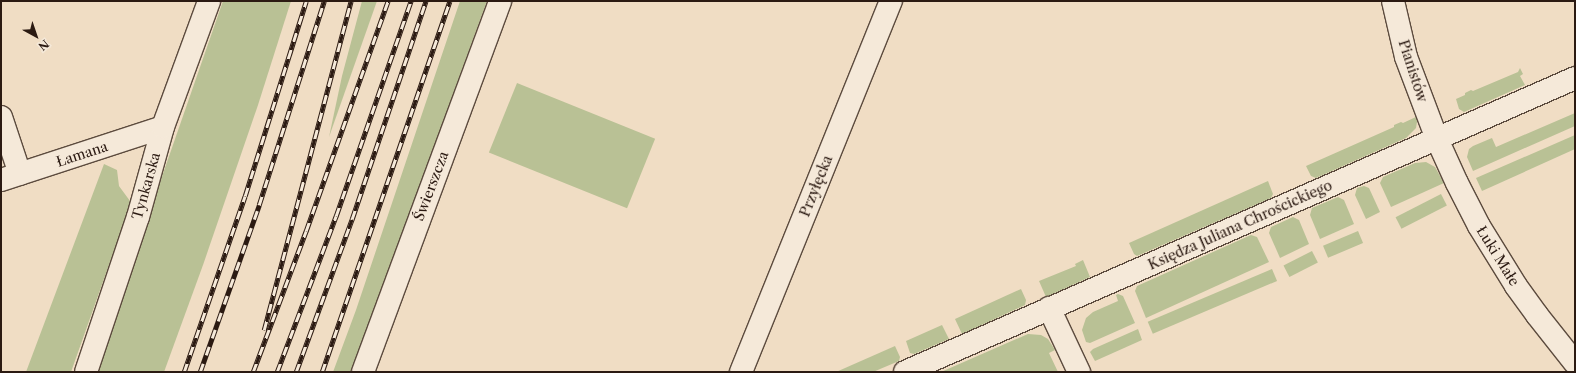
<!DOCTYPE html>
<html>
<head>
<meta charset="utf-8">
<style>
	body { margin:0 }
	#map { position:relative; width:1576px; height:373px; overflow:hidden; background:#f0ddc4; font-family:"Libre Caslon Text",serif }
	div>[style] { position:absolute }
	.green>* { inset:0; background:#b9c195; transform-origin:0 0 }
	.roads { filter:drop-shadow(1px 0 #5c4b3e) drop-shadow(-1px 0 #5c4b3e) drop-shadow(0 1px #5c4b3e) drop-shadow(0 -1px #5c4b3e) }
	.minor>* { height:22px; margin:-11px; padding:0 11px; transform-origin:11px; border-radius:11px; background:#f5e9d9 }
	.rail>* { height:4.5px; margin-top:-2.25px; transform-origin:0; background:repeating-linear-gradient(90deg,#f5e9d9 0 9px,#2b1a12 0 18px); box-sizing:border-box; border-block:1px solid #2b1a12 }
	span { translate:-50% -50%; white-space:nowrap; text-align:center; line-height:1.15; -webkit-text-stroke:3px #f5e9d9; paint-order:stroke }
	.street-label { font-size:14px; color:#2b1a12 }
	.frame { position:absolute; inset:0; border:2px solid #2b1a12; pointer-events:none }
	.north { position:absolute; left:16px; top:16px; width:40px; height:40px; -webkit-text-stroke:3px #f5e9d9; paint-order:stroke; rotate:140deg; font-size:11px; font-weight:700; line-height:16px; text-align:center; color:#2b1a12 }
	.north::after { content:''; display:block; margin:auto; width:14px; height:18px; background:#2b1a12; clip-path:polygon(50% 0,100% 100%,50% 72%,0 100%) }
</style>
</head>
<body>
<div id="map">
	<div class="green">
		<i style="clip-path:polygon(223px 1px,291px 1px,258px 105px,203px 265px,164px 372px,94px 372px)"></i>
		<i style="clip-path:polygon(362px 1px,377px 1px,329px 137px,342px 76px)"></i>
		<i style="clip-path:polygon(460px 1px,487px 1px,352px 372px,333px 372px,356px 310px)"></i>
		<i style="clip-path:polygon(1520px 68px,1523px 74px,1520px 76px,1525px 85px,1464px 112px,1459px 109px,1456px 99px,1465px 95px,1465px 93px,1471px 90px,1473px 91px,1518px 72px)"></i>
		<i style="left:517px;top:83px;width:149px;height:75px;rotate:22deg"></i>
		<i style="clip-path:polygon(1575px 113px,1575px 126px,1473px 171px,1467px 157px,1469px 149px,1473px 146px,1492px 138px,1496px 147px)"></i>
		<i style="clip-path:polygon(1418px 116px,1416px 128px,1406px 138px,1316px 178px,1311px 176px,1306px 166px,1394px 127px,1394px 125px,1401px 122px,1403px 123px)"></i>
		<i style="clip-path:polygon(1575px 135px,1575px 149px,1482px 191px,1476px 178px)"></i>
		<i style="clip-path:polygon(1426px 162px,1435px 167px,1444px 183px,1391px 207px,1380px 183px,1383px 177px,1415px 163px)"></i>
		<i style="clip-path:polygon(104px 164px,117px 170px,119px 186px,130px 201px,127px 214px,71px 372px,26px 372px)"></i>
		<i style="clip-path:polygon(1268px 181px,1273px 194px,1271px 198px,1137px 256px,1134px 254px,1129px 243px)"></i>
		<i style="clip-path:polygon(1364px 186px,1369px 188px,1380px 212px,1366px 219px,1355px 195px,1357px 188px)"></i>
		<i style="left:1441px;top:194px;width:13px;height:51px;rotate:63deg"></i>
		<i style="clip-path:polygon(1338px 197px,1344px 200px,1354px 224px,1320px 239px,1310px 215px,1312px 208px)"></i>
		<i style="clip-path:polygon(1293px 217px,1299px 220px,1309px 244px,1280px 258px,1269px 233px,1271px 227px)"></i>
		<i style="left:1358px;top:231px;width:13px;height:38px;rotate:67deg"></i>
		<i style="clip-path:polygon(1251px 235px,1257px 237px,1269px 262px,1146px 318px,1135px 291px,1137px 286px)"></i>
		<i style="left:1312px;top:251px;width:13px;height:32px;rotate:63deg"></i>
		<i style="clip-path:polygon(1083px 260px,1090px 277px,1046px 297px,1039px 281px,1076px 266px,1075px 264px)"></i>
		<i style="left:1272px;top:269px;width:13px;height:135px;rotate:67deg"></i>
		<i style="clip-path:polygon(1021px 289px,1026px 300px,1025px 305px,962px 334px,955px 319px)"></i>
		<i style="clip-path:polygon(1118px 294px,1123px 296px,1135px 323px,1090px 343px,1086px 342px,1082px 330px,1086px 318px,1093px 312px,1118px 301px,1116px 295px)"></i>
		<i style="clip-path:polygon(942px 325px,949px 339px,914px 354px,910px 353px,906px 341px)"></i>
		<i style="clip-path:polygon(1138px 329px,1142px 340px,1095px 361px,1090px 352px,1093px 349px)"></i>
		<i style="clip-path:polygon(1028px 334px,1041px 335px,1048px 339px,1055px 350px,1049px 353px,1058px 372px,941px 372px)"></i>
		<i style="clip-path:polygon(895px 346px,900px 357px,899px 361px,873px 372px,836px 372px)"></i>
	</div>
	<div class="roads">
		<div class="minor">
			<i style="left:1393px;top:1px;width:57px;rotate:76.9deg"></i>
			<i style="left:1406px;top:57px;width:88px;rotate:69.3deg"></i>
			<i style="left:1437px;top:139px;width:48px;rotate:65.6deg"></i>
			<i style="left:1457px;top:183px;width:48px;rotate:62.9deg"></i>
			<i style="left:1479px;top:226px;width:70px;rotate:58.3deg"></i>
			<i style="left:1516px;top:286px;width:36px;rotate:54deg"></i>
			<i style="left:1537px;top:315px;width:61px;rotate:51.6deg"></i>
			<i style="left:1px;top:117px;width:60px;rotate:71.6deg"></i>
			<i style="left:1px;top:180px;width:170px;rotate:-18.1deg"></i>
			<i style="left:1049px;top:308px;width:71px;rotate:64.9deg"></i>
			<i style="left:86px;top:372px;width:163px;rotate:-71.5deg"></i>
			<i style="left:138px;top:217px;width:93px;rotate:-74.5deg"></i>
			<i style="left:163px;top:127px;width:134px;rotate:-69.9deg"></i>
			<i style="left:363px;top:372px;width:395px;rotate:-69.7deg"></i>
			<i style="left:741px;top:372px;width:400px;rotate:-68deg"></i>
			<i style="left:905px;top:372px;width:732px;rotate:-23.69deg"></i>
		</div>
	</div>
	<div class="rail">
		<i style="left:264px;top:330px;width:340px;rotate:-75.2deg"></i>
		<i style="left:184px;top:372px;width:186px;rotate:-70.9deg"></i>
		<i style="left:245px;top:196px;width:204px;rotate:-72.6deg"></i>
		<i style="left:200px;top:372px;width:177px;rotate:-70.5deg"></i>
		<i style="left:259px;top:205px;width:214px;rotate:-72.3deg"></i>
		<i style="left:253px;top:372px;width:151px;rotate:-69.4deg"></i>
		<i style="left:306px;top:231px;width:244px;rotate:-70.4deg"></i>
		<i style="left:277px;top:372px;width:167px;rotate:-69.3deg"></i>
		<i style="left:336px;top:216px;width:228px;rotate:-70.8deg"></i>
		<i style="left:296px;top:372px;width:163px;rotate:-69.9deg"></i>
		<i style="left:352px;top:219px;width:230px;rotate:-71.3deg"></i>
		<i style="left:322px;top:372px;width:392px;rotate:-71deg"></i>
	</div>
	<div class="street-label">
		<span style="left:1413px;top:71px;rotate:72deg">Pianistów</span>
		<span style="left:82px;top:154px;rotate:-18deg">Łamana</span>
		<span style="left:146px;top:186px;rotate:-74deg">Tynkarska</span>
		<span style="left:431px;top:186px;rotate:-69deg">Świerszcza</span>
		<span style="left:816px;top:186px;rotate:-68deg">Przyłęcka</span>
		<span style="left:1240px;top:225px;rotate:-24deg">Księdza Juliana Chrościckiego</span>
		<span style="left:1498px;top:256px;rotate:58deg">Łuki Małe</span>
	</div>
	<div class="frame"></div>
	<div class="north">N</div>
</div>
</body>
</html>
